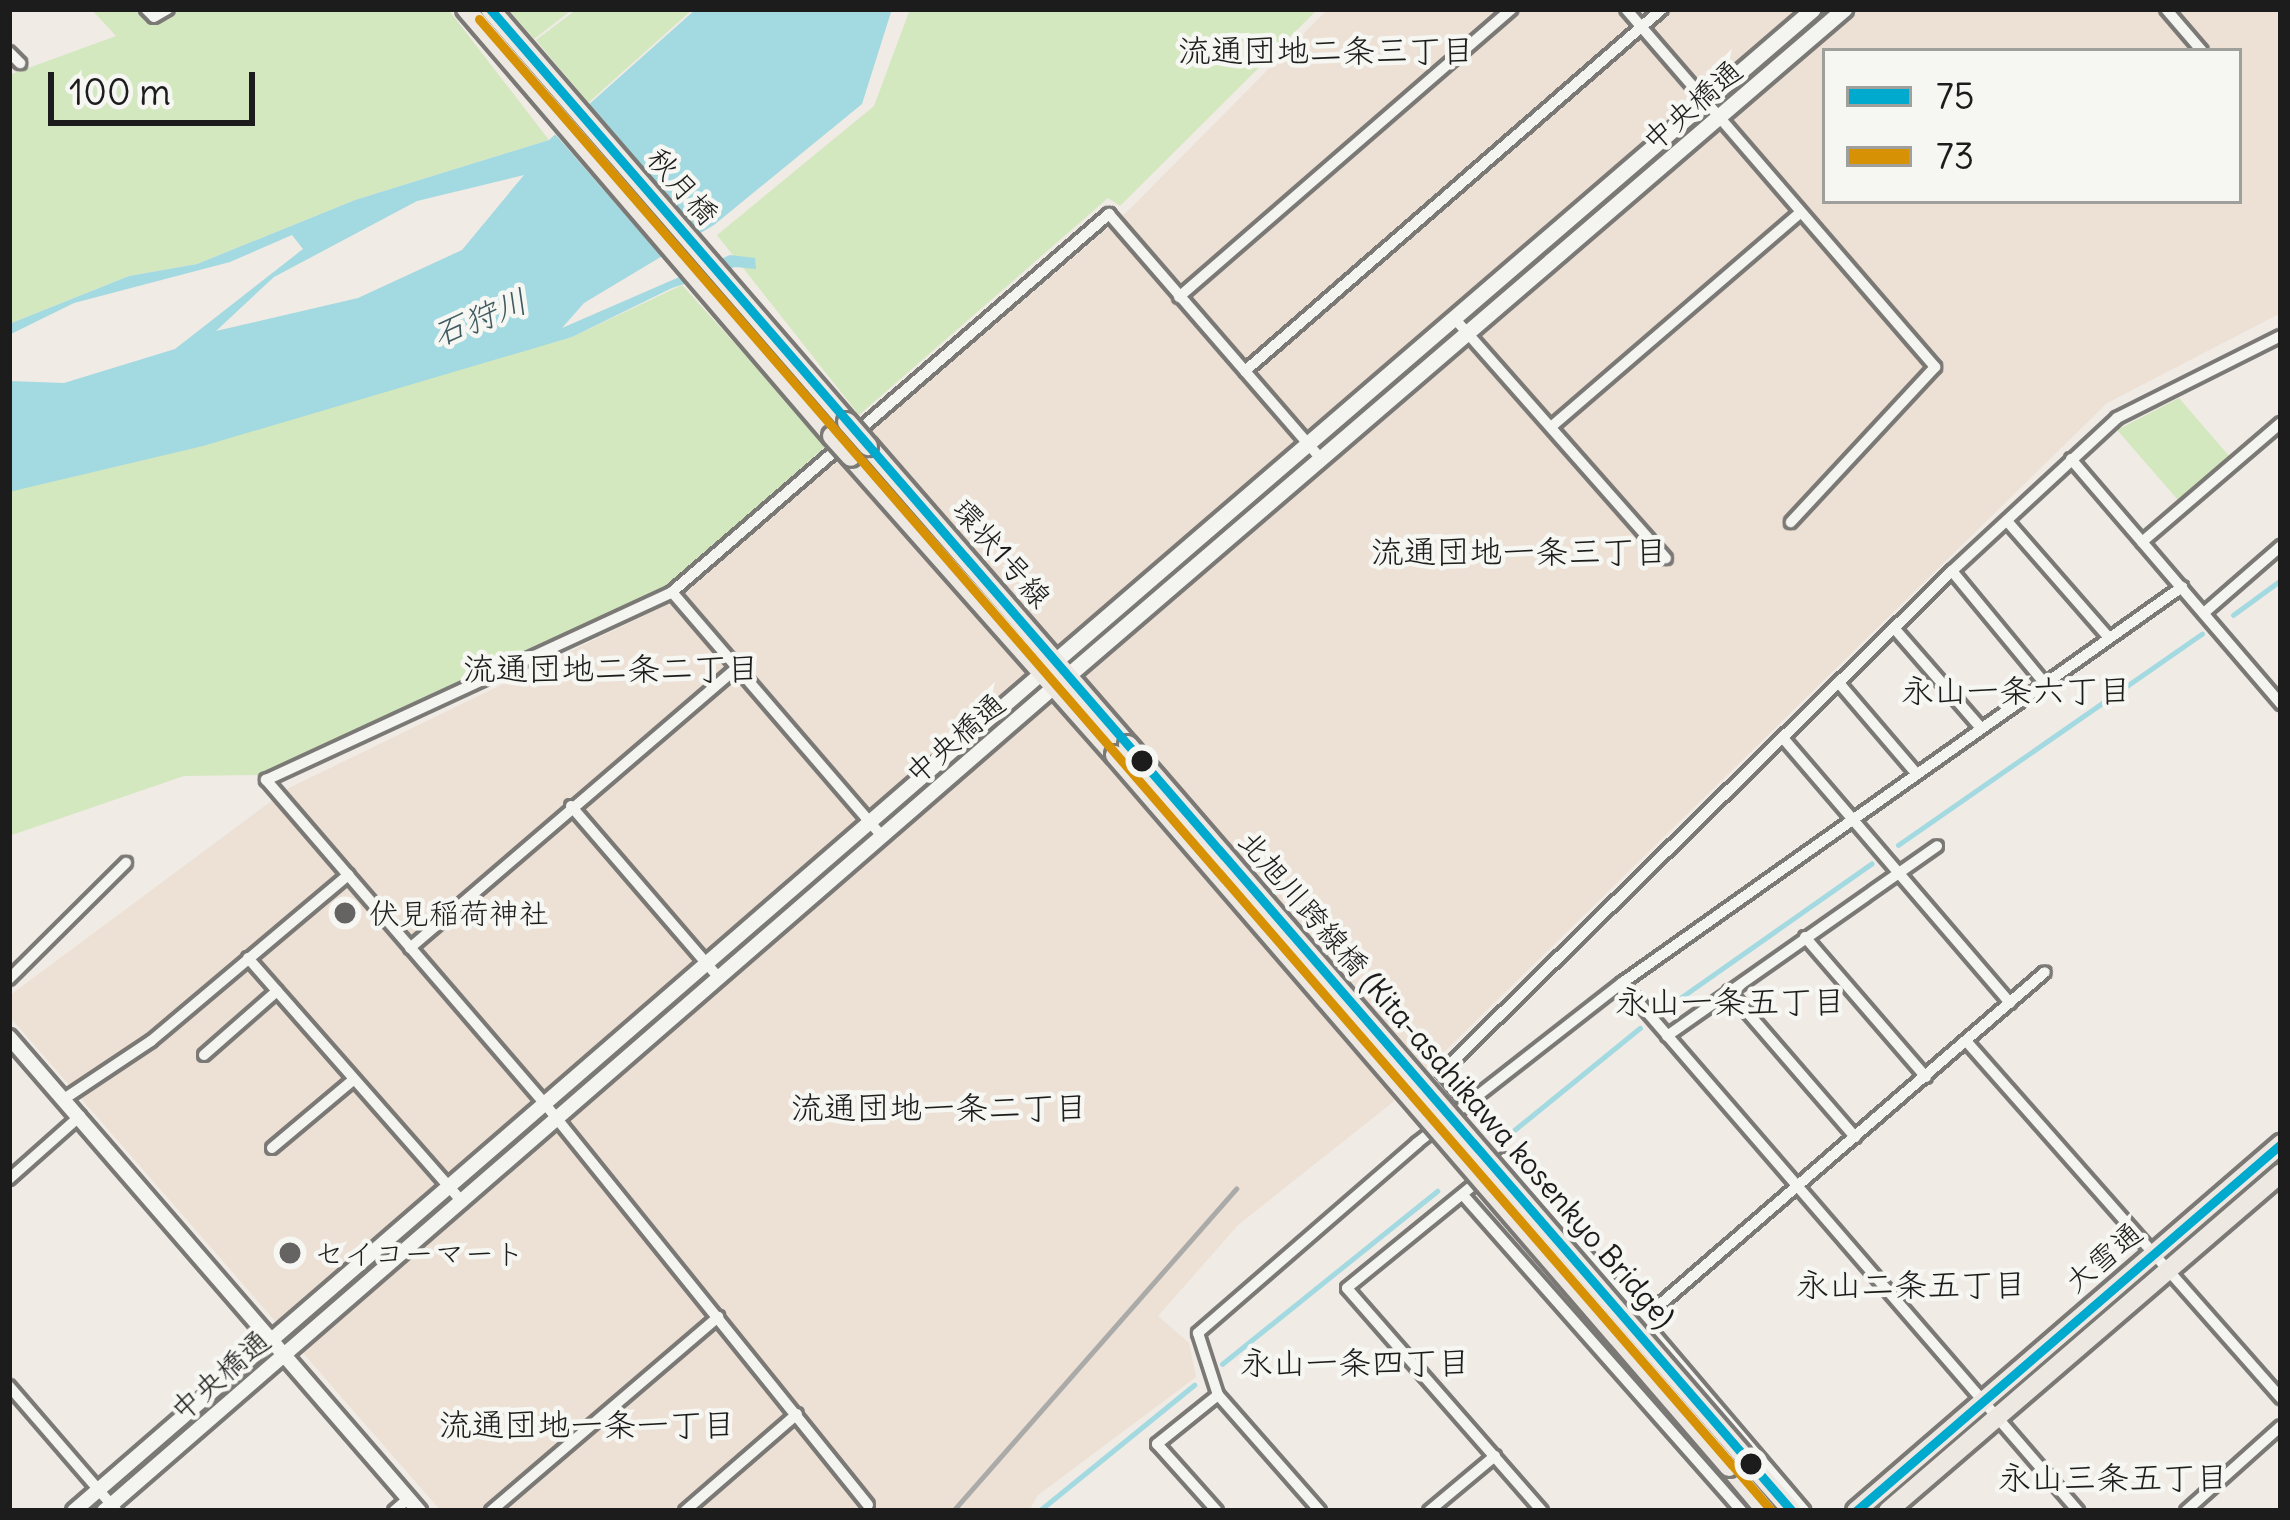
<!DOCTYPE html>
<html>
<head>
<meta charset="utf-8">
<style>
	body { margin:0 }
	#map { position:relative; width:2290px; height:1520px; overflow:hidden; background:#f0ebe5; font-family:Delius,"Klee One",sans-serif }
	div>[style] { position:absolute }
	.built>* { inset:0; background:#ede0d4 }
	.green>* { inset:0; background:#d4e8c0 }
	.water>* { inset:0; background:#a3d9e0 }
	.pier>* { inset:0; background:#f0ebe5; transform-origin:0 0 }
	.stream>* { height:4.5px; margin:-2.25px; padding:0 2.25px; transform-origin:2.25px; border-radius:2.25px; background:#a3d9e0 }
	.roads { filter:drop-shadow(3px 0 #7b7976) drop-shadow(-3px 0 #7b7976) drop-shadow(0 3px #7b7976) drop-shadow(0 -3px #7b7976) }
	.minor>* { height:10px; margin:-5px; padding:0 5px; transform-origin:5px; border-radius:5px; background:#f4f4f1 }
	.tertiary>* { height:14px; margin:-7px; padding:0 7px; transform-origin:7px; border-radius:7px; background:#f4f4f1 }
	.secondary>* { height:15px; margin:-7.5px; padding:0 7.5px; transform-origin:7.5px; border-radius:7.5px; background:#f4f4f1 }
	.primary>* { height:18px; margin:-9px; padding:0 9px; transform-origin:9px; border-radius:9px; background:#ede9e2 }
	.trunk>* { height:18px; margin:-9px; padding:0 9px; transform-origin:9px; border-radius:9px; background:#ede9e2 }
	.rail>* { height:4.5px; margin:-2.25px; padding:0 2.25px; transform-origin:2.25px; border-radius:2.25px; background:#aaaaa8 }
	.bridges { filter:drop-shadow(3px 0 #7b7976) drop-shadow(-3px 0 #7b7976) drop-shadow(0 3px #7b7976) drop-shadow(0 -3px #7b7976) }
	.primary-bridge>* { height:18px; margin:-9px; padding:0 9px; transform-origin:9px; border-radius:9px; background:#ede9e2 }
	.bus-1>* { height:9px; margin:-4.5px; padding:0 4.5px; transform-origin:4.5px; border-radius:4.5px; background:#00a9ce }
	.bus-2>* { height:9px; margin:-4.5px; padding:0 4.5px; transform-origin:4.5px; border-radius:4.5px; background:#d69104 }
	.dots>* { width:33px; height:33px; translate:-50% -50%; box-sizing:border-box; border:6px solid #f6f6f2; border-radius:50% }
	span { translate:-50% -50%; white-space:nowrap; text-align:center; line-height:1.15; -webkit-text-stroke:9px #f6f6f2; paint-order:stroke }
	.street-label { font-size:30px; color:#1c1c1c }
	.poi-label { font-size:30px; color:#1c1c1c }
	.left { translate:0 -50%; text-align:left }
	.neighbourhood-label { font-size:33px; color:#1c1c1c }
	.water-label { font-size:33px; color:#405b60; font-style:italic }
	.frame { position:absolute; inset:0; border:12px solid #1c1c1c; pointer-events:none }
	.legend { position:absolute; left:1822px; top:48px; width:420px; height:156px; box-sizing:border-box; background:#f6f6f2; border:3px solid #9f9f9c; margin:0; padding:15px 21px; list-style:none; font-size:36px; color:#1c1c1c }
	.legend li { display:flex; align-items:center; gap:24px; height:60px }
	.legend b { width:60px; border:3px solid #9f9f9c }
	.scale { position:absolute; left:48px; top:72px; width:207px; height:54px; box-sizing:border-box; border:6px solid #1c1c1c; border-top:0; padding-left:15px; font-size:36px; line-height:42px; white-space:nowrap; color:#1c1c1c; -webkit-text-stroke:9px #f6f6f2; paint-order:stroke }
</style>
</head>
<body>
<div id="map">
	<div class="built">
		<i style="clip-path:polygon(evenodd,1328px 9px,2281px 9px,2281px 313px,2107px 403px,1393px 1102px,1238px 1225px,1158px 1316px,1189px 1343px,1196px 1377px,1038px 1495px,1029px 1511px,441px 1511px,9px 1016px,9px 996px,289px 788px,672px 602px,1130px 209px,1328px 9px,1825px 51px,2239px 51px,2239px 201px,1825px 201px,1825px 51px)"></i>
	</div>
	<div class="green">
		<i style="clip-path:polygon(91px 9px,142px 9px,155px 21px,175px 9px,448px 9px,549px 140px,355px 200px,197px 264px,129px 276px,9px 324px,9px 75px,116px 36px)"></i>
		<i style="clip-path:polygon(508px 9px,573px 9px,534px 39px)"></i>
		<i style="clip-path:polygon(577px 9px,693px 9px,588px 103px,536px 40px)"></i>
		<i style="clip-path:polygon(910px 9px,1318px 9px,1120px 206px,1108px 198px,859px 415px,717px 235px,874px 106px)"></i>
		<i style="clip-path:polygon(682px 285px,827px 445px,666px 590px,264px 775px,184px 776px,9px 836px,9px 491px,572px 337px)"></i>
		<i style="clip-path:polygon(2179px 398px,2230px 457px,2178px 500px,2117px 430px)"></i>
	</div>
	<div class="water">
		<i style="clip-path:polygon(evenodd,696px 9px,892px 9px,862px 104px,714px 225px,584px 303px,562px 328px,730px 255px,755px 258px,756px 269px,735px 267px,672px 288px,572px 337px,203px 446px,9px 492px,9px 381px,64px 383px,175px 349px,303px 249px,292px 235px,230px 262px,74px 303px,9px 335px,9px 324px,129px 276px,197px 264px,355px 200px,549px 140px,696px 9px,524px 175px,462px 250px,358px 298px,216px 331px,274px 277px,417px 201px,524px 175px)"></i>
	</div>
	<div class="pier">
		<i style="left:585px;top:100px;width:182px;height:45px;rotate:49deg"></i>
	</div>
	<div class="stream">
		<i style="left:2233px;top:615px;width:59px;rotate:-36.1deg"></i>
		<i style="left:1898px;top:845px;width:370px;rotate:-34.8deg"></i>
		<i style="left:1666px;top:1008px;width:251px;rotate:-35.1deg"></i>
		<i style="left:1507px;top:1136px;width:171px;rotate:-39.1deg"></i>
		<i style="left:1222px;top:1364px;width:276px;rotate:-38.8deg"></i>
		<i style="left:1039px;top:1511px;width:200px;rotate:-39.1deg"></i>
	</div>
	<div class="roads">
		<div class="minor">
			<i style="left:146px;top:9px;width:11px;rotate:45deg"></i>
			<i style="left:154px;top:17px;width:16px;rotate:-30deg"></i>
			<i style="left:1626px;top:9px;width:473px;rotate:49.2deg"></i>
			<i style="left:1935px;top:367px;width:212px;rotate:132.9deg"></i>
			<i style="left:2166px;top:9px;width:55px;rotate:49.4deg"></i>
			<i style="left:9px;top:52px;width:16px;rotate:45deg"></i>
			<i style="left:1179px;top:297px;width:440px;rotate:-40.9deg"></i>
			<i style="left:1455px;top:319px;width:319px;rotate:48.6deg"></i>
			<i style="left:1245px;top:371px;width:552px;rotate:-40.96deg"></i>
			<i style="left:1551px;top:427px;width:328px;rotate:-40.7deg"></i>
			<i style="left:2071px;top:459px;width:323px;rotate:49.4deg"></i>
			<i style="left:2007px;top:521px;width:155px;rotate:48.9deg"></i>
			<i style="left:2142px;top:542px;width:183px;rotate:-40.6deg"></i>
			<i style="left:1952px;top:571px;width:146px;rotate:50.5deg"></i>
			<i style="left:672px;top:592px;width:322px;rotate:49.3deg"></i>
			<i style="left:2205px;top:612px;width:101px;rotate:-41deg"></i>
			<i style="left:1894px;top:628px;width:133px;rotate:49deg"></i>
			<i style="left:1839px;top:683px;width:118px;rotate:49.5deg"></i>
			<i style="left:1783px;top:738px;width:349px;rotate:49.4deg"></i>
			<i style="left:571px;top:806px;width:227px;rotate:49.3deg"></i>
			<i style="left:1805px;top:937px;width:185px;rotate:49.2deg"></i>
			<i style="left:410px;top:948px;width:430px;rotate:-40.6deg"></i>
			<i style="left:248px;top:958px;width:325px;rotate:48.7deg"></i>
			<i style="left:9px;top:979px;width:165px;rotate:-44.8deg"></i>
			<i style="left:1622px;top:983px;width:698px;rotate:49.18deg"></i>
			<i style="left:1729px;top:991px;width:193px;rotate:49.2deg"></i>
			<i style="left:1667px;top:1036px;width:330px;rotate:-35.1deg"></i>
			<i style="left:1967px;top:1042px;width:475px;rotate:48.6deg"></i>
			<i style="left:204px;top:1055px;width:97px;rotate:-41.2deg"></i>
			<i style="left:64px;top:1099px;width:105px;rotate:-33.7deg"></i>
			<i style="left:151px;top:1041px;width:258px;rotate:-40.1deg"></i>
			<i style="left:1467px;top:1103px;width:40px;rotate:-129deg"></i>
			<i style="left:1442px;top:1072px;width:715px;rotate:-44.49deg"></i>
			<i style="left:1952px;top:571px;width:225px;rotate:-42.8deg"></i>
			<i style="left:2117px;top:418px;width:183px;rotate:-26.6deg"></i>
			<i style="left:272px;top:1148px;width:106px;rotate:-40deg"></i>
			<i style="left:9px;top:1179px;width:95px;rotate:-41.6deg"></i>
			<i style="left:1463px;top:1195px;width:422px;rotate:48.6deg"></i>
			<i style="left:1642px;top:1320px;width:532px;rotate:-40.81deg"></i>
			<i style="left:9px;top:1386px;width:165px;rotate:49.2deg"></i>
			<i style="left:868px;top:1505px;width:515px;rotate:-128.85deg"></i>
			<i style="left:545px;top:1104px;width:428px;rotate:-130.7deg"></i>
			<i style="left:266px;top:780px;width:447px;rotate:-24.8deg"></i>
			<i style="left:672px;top:592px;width:578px;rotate:-40.86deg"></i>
			<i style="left:1109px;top:214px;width:325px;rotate:49.1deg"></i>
			<i style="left:394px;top:1511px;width:18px;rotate:-41deg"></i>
			<i style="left:491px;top:1511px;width:299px;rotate:-40.5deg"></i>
			<i style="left:685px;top:1511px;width:148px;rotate:-40.9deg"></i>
			<i style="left:1217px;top:1511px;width:90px;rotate:-131.8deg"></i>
			<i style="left:1157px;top:1444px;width:78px;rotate:-38.8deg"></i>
			<i style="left:1320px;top:1511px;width:154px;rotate:-131.3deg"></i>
			<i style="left:1218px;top:1395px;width:65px;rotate:-107.9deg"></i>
			<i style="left:1198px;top:1333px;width:290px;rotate:-40.9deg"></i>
			<i style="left:1417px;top:1143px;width:260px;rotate:-38deg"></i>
			<i style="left:1622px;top:983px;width:686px;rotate:-35.27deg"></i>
			<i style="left:1429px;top:1511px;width:86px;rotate:-39.8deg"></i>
			<i style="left:1542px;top:1511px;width:296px;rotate:-131.2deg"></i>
			<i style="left:1347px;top:1288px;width:204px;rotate:-39.2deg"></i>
			<i style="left:1505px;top:1159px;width:462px;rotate:49.6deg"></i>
			<i style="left:2186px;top:1511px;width:127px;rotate:-41.8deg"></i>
		</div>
		<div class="tertiary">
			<i style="left:9px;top:1037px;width:627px;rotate:49.14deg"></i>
			<i style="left:74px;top:1511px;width:1280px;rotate:-40.88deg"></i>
			<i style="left:104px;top:1511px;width:1258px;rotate:-40.94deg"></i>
		</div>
		<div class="secondary">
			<i style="left:1047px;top:668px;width:1010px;rotate:-40.71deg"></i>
			<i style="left:1059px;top:683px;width:1035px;rotate:-40.65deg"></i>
		</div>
		<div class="primary">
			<i style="left:466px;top:9px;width:562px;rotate:49.4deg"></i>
			<i style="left:490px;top:9px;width:546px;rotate:49.16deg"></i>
			<i style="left:868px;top:446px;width:396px;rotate:49deg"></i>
			<i style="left:851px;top:457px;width:398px;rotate:48.5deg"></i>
			<i style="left:1742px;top:1454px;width:76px;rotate:48.7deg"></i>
			<i style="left:1729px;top:1467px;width:57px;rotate:49.9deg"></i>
		</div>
		<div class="trunk">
			<i style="left:1856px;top:1511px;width:562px;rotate:-40.81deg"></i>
			<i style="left:1888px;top:1511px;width:518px;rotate:-40.7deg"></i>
		</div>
	</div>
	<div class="rail">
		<i style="left:953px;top:1511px;width:429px;rotate:-48.7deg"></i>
	</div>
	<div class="bridges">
		<div class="primary-bridge">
			<i style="left:847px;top:422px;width:32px;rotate:49deg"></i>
			<i style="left:832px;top:436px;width:28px;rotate:48deg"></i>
			<i style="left:1128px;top:745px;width:938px;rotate:49.11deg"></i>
			<i style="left:1115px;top:755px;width:940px;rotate:49.23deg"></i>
		</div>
	</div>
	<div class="bus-1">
		<i style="left:490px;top:9px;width:1988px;rotate:49.08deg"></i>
		<i style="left:1856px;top:1511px;width:562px;rotate:-40.81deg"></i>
	</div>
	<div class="bus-2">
		<i style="left:479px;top:19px;width:1974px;rotate:49.09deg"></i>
	</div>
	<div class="dots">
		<i style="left:1142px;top:761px;background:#1c1c1c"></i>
		<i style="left:345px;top:913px;background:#666462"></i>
		<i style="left:290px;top:1253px;background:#666462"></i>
		<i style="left:1751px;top:1464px;background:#1c1c1c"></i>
	</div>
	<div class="street-label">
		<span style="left:1692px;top:105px;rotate:-41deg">中央橋通</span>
		<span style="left:683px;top:186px;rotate:49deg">秋月橋</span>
		<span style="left:1002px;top:553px;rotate:49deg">環状1号線</span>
		<span style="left:955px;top:738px;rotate:-41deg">中央橋通</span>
		<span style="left:1457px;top:1079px;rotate:49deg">北旭川跨線橋 (Kita-asahikawa kosenkyo Bridge)</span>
		<span style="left:2103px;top:1257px;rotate:-40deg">大雪通</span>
		<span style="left:220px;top:1375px;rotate:-41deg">中央橋通</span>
	</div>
	<div class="poi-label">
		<span class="left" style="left:369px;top:913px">伏見稲荷神社</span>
		<span class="left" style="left:314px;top:1253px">セイコーマート</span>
	</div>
	<div class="neighbourhood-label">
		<span style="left:1326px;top:51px">流通団地二条三丁目</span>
		<span style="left:1519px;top:552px">流通団地一条三丁目</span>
		<span style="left:611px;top:669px">流通団地二条二丁目</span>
		<span style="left:2016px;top:691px">永山一条六丁目</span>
		<span style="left:1730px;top:1002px">永山一条五丁目</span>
		<span style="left:939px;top:1108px">流通団地一条二丁目</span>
		<span style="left:1911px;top:1285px">永山二条五丁目</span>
		<span style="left:1355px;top:1363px">永山一条四丁目</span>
		<span style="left:587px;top:1425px">流通団地一条一丁目</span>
		<span style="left:2113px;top:1478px">永山三条五丁目</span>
	</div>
	<div class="water-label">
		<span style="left:480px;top:318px;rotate:-22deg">石狩川</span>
	</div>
	<div class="frame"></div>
	<ul class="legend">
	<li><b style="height:15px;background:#00a9ce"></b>75</li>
	<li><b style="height:15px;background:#d69104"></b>73</li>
	</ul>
	<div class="scale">100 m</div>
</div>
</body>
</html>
